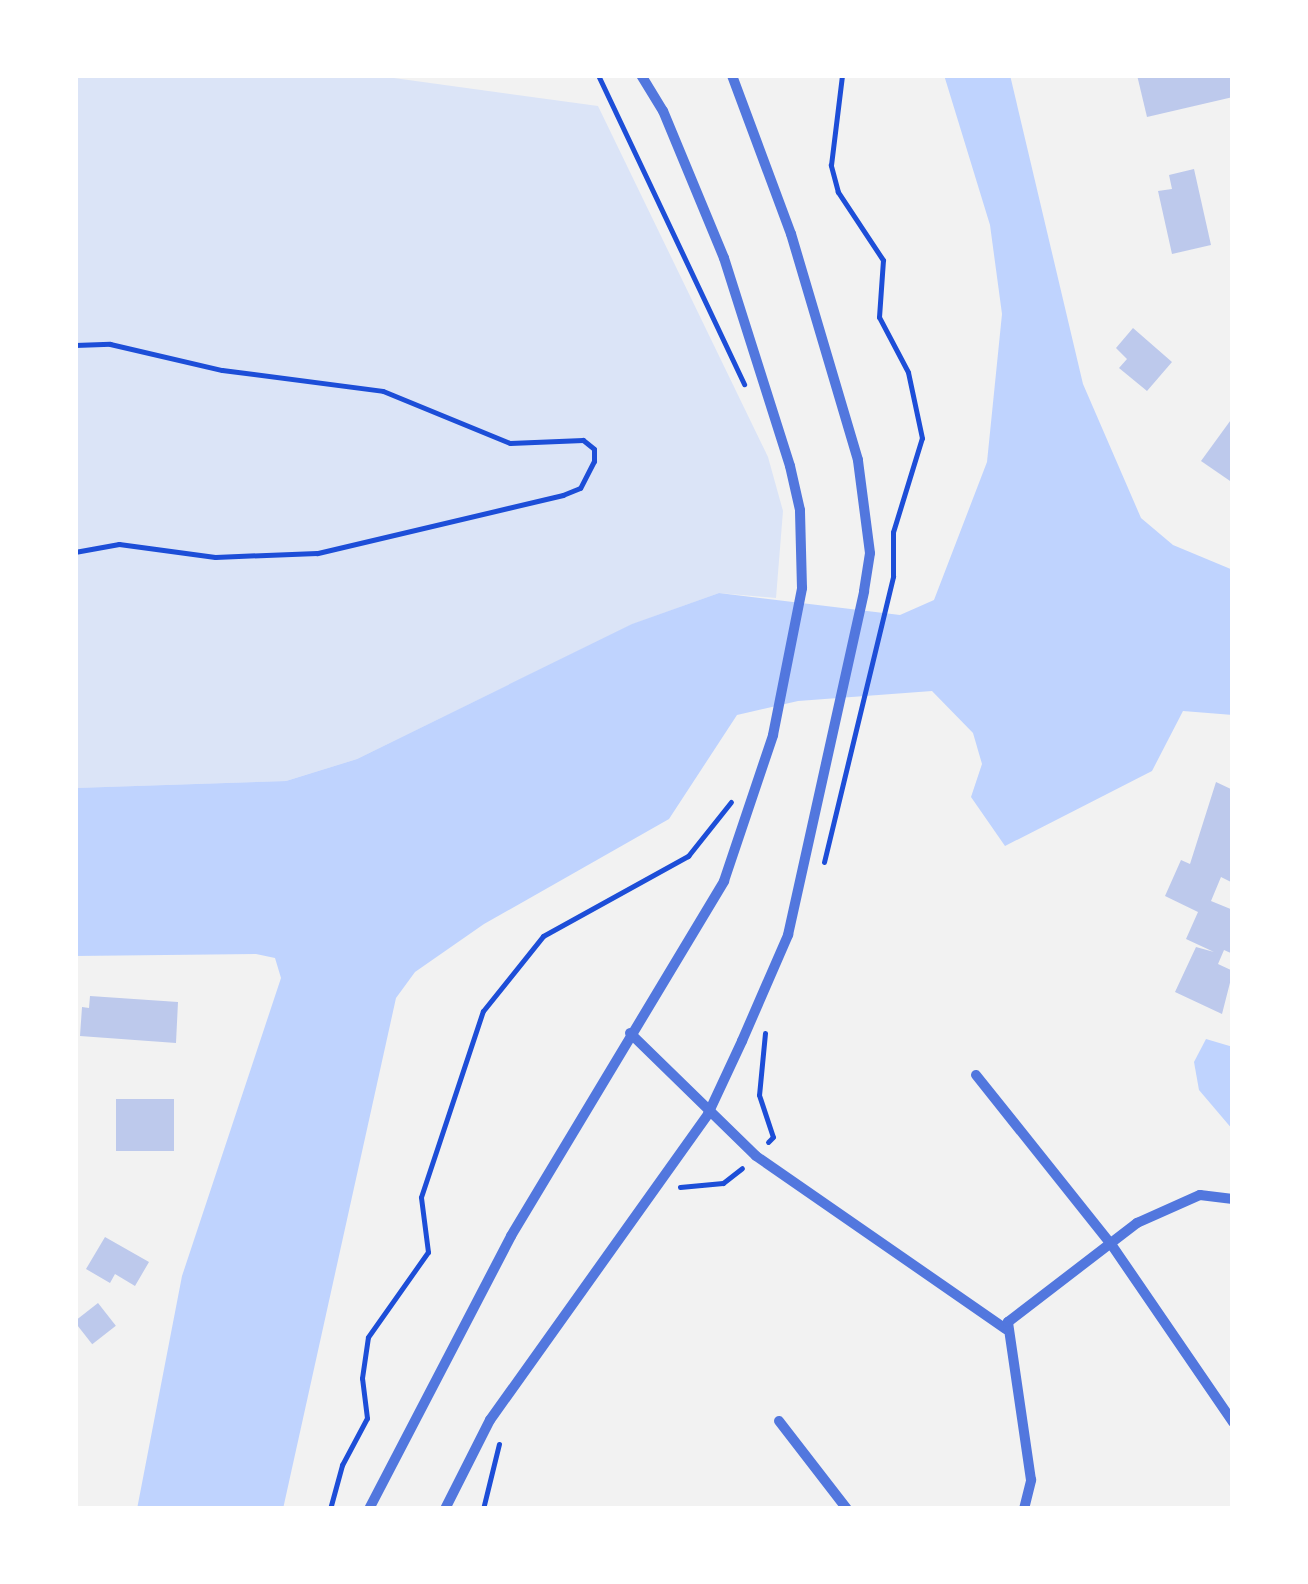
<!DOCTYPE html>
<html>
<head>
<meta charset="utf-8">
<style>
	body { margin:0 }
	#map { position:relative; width:1308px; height:1584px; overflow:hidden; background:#f2f2f2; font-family:Karla,sans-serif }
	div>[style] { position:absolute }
	.green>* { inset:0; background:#dbe4f7 }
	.water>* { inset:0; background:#bfd3fe }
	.building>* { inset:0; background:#bdc9ec; transform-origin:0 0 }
	.path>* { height:5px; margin:-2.5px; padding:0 2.5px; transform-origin:2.5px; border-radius:2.5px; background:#1d4ed8 }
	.minor>* { height:10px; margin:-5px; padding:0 5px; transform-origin:5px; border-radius:5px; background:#5277de }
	span { translate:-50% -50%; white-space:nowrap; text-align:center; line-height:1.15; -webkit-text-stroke:8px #fff; paint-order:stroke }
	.frame { position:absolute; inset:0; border:78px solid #fff; pointer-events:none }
</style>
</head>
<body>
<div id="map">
	<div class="green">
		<i style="clip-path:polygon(75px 75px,372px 75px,598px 106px,768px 457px,783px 511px,776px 598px,719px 593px,633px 624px,357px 759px,286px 781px,75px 788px)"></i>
	</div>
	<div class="water">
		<i style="clip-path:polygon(944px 75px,1010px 75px,1083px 384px,1141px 518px,1173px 545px,1233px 570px,1233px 715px,1183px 711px,1152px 771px,1005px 846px,971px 797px,982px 764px,973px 733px,932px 691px,798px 701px,737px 715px,669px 819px,484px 924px,415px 972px,396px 998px,283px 1509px,137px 1509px,182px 1276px,281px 978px,275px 958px,256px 954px,75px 956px,75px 788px,286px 781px,357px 759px,632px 624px,719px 593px,900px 615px,934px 600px,987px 462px,1002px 314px,990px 225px)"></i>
		<i style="clip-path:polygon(1206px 1039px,1233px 1047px,1233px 1130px,1199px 1090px,1194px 1062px)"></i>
	</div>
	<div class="building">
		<i style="clip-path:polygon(1137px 75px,1233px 75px,1233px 97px,1147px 117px)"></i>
		<i style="clip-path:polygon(1194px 169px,1211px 245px,1172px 254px,1158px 191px,1172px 189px,1169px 175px)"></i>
		<i style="clip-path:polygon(1133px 328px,1172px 362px,1147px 391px,1119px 368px,1127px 359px,1116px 348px)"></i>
		<i style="clip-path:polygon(1233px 417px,1233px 483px,1201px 461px)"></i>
		<i style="clip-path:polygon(1216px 782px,1233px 790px,1233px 883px,1221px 877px,1211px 901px,1233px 910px,1233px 954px,1224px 950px,1218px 964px,1233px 971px,1222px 1014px,1175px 992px,1196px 947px,1214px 952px,1186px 939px,1198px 912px,1165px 896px,1181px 860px,1190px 864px)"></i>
		<i style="clip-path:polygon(90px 996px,178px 1002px,176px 1043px,80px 1036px,82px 1007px,89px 1008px)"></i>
		<i style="left:116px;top:1099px;width:58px;height:52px"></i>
		<i style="clip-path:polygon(105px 1237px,149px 1262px,135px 1286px,115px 1274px,110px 1283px,86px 1269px)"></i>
		<i style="left:98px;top:1303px;width:29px;height:30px;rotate:52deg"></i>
	</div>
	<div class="path">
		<i style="left:598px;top:75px;width:342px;rotate:64.7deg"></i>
		<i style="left:75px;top:345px;width:35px;rotate:-2deg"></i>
		<i style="left:110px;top:344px;width:115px;rotate:13.1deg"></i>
		<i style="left:222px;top:370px;width:162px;rotate:7.4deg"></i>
		<i style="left:383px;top:391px;width:137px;rotate:22.3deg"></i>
		<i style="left:510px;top:443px;width:73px;rotate:-2.4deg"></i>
		<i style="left:583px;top:440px;width:14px;rotate:39deg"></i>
		<i style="left:594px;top:449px;width:12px;rotate:90deg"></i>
		<i style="left:594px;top:461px;width:30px;rotate:117deg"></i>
		<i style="left:580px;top:488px;width:18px;rotate:158deg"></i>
		<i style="left:563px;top:495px;width:253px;rotate:166.7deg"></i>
		<i style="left:317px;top:553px;width:102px;rotate:177.8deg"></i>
		<i style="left:215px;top:557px;width:97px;rotate:-172.3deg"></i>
		<i style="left:119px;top:544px;width:45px;rotate:169.7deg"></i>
		<i style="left:824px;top:862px;width:294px;rotate:-76.4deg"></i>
		<i style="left:893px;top:576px;width:44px;rotate:-90deg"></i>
		<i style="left:893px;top:532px;width:98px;rotate:-72.9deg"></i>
		<i style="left:922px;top:438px;width:67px;rotate:-102deg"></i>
		<i style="left:908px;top:372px;width:62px;rotate:-117.8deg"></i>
		<i style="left:879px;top:317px;width:57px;rotate:-86deg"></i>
		<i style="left:883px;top:260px;width:82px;rotate:-123.5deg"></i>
		<i style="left:838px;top:192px;width:28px;rotate:-105deg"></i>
		<i style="left:831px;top:165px;width:91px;rotate:-83deg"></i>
		<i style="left:765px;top:1033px;width:62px;rotate:95.5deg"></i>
		<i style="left:759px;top:1095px;width:44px;rotate:71.6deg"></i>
		<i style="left:773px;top:1137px;width:7px;rotate:135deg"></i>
		<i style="left:680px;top:1187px;width:43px;rotate:-5.3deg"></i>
		<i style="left:723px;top:1183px;width:24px;rotate:-38deg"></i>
		<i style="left:330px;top:1509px;width:46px;rotate:-74.7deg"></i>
		<i style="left:342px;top:1465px;width:53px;rotate:-62deg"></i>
		<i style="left:367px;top:1418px;width:40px;rotate:-97.1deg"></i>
		<i style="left:362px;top:1378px;width:41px;rotate:-81.7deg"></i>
		<i style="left:368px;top:1337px;width:104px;rotate:-54.8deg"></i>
		<i style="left:428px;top:1252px;width:55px;rotate:-97.3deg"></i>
		<i style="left:421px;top:1197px;width:196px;rotate:-71.6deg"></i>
		<i style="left:483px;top:1011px;width:96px;rotate:-51.3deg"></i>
		<i style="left:543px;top:936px;width:166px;rotate:-28.9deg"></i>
		<i style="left:688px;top:856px;width:69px;rotate:-51.5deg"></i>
		<i style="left:483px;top:1509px;width:67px;rotate:-76.2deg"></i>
	</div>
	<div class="minor">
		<i style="left:630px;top:1033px;width:176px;rotate:44.3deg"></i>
		<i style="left:756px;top:1156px;width:304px;rotate:34.7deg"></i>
		<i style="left:976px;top:1075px;width:216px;rotate:51.4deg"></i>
		<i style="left:1111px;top:1244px;width:216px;rotate:55.6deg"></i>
		<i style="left:779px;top:1421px;width:111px;rotate:52.3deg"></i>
		<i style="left:369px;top:1509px;width:308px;rotate:-62.5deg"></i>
		<i style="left:511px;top:1236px;width:414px;rotate:-59deg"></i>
		<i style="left:724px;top:881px;width:154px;rotate:-71.4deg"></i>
		<i style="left:773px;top:735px;width:150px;rotate:-78.8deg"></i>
		<i style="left:802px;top:588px;width:78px;rotate:-91.5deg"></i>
		<i style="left:800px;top:510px;width:45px;rotate:-102.8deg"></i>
		<i style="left:790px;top:466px;width:218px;rotate:-107.6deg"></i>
		<i style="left:724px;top:258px;width:159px;rotate:-112.5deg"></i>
		<i style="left:663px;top:111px;width:42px;rotate:-121.4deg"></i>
		<i style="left:445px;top:1509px;width:100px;rotate:-63.2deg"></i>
		<i style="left:490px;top:1420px;width:376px;rotate:-54.5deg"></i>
		<i style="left:708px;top:1114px;width:81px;rotate:-65deg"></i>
		<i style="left:742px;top:1041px;width:116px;rotate:-66.5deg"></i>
		<i style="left:788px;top:935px;width:352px;rotate:-77.5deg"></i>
		<i style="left:864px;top:591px;width:38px;rotate:-81deg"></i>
		<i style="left:870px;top:553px;width:94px;rotate:-97.4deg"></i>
		<i style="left:858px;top:460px;width:236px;rotate:-106.5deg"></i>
		<i style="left:791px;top:234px;width:170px;rotate:-110.4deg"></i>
		<i style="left:1024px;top:1509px;width:30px;rotate:-76deg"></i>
		<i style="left:1031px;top:1480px;width:160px;rotate:-98.3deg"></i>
		<i style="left:1008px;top:1322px;width:163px;rotate:-37.5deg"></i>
		<i style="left:1137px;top:1223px;width:69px;rotate:-24deg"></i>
		<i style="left:1200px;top:1195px;width:33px;rotate:7deg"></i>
	</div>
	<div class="frame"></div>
</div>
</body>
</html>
